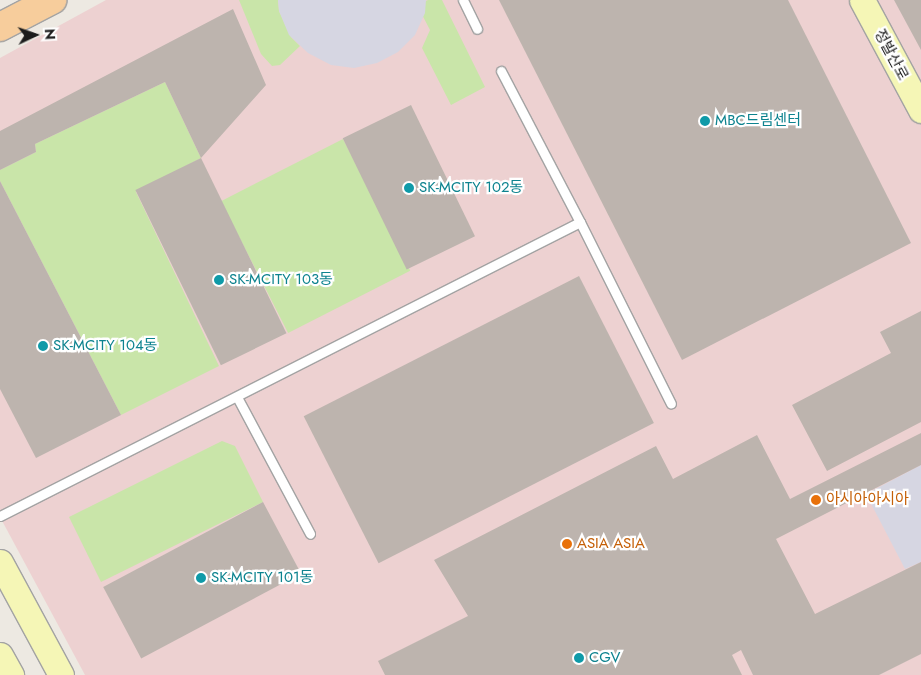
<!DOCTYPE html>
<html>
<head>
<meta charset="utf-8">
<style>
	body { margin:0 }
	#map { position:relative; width:921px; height:675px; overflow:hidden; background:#ede9e2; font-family:Jost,"Noto Sans KR",sans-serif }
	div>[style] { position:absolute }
	.commercial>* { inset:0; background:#edd1d1 }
	.grass>* { inset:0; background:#c9e5a9; transform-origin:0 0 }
	.plaza>* { inset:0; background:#d6d6e2 }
	.building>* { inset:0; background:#bdb4ae; transform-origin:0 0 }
	.roads { filter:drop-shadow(1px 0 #a3a3a3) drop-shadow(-1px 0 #a3a3a3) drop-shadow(0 1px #a3a3a3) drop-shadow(0 -1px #a3a3a3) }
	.service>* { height:9px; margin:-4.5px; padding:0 4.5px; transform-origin:4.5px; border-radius:4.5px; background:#fff }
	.secondary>* { height:25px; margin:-12.5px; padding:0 12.5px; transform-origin:12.5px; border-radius:12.5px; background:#f5f6b6 }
	.primary>* { height:28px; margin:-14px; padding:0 14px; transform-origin:14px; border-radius:14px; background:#f7cd9c }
	.dots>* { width:14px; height:14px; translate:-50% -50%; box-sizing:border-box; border:2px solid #fff; border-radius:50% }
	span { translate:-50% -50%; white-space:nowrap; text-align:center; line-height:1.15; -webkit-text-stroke:4.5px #fff; paint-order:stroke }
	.street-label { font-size:15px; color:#1c1c1c }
	.culture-label { font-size:15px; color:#0d838f }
	.left { translate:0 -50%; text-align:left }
	.food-label { font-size:15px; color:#c56008 }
	.north { position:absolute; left:10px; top:10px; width:50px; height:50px; -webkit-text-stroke:4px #fff; paint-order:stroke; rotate:87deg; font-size:14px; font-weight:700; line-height:20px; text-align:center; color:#1c1c1c }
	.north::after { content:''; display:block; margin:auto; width:18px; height:22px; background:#1c1c1c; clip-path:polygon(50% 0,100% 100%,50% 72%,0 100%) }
</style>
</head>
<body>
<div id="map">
	<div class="commercial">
		<i style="clip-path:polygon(106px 0,921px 0,921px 675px,85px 675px,0 517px,0 58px)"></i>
	</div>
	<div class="grass">
		<i style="clip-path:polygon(239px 0,278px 0,279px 11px,291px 37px,300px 46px,280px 65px,272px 66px,261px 54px)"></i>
		<i style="clip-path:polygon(428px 0,442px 0,485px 87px,451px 105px,422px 48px,430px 30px,417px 5px)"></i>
		<i style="clip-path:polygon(165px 82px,201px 158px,136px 192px,219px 366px,121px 415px,0 181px,0 170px,36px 152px,35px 144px)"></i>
		<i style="left:343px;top:139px;width:148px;height:137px;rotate:63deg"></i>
		<i style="clip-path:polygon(222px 441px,235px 446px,263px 502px,101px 582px,69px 517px)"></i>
	</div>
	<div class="plaza">
		<i style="clip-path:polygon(278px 0,426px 0,425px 13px,415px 35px,398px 52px,377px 63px,354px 68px,331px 65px,308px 53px,289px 35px,279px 11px)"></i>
		<i style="clip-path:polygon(921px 465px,921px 562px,905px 569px,866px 494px)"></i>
	</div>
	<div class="building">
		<i style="clip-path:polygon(499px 0,788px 0,911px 243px,682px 360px)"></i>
		<i style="clip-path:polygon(894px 0,921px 0,921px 50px)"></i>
		<i style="clip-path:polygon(233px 9px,266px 85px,201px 158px,165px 82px,35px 144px,36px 152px,0 170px,0 131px)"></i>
		<i style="left:411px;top:105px;width:146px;height:76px;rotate:64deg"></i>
		<i style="left:201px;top:158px;width:195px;height:73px;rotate:64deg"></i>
		<i style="clip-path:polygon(0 181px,121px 415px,36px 458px,0 389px)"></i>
		<i style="left:579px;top:276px;width:165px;height:309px;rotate:63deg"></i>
		<i style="clip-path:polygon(921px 311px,921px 422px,827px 471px,792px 405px,891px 353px,880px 332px)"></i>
		<i style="clip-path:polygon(921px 433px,921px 465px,776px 539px,815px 614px,921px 562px,921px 654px,879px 675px,753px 675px,741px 650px,732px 655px,742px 675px,385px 675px,378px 661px,468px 616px,434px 560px,656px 446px,673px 479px,757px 435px,790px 499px)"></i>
		<i style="left:263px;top:502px;width:81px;height:181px;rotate:62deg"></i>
	</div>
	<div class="roads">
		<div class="service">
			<i style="left:463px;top:0;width:32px;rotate:64deg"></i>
			<i style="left:501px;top:71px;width:170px;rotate:62.4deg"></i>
			<i style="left:237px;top:397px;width:155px;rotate:61.9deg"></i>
			<i style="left:0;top:516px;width:650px;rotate:-26.88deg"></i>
			<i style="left:580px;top:222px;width:203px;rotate:63.4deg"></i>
		</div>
		<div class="secondary">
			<i style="left:862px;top:0;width:125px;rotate:61.8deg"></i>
			<i style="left:0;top:562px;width:128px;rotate:61.6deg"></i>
			<i style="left:0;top:655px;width:23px;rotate:61deg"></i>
		</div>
		<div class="primary">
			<i style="left:0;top:27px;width:59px;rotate:-27.4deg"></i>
		</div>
	</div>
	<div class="dots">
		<i style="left:705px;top:121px;background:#0f9aa8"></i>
		<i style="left:409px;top:188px;background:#0f9aa8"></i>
		<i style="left:219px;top:280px;background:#0f9aa8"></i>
		<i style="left:43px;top:346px;background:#0f9aa8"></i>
		<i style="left:816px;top:500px;background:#e8710a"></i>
		<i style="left:567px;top:544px;background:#e8710a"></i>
		<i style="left:201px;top:578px;background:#0f9aa8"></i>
		<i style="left:579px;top:658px;background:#0f9aa8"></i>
	</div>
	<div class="street-label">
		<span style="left:891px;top:55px;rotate:62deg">정발산로</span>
	</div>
	<div class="culture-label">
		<span class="left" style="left:715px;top:121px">MBC드림센터</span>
		<span class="left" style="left:419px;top:188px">SK-MCITY 102동</span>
		<span class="left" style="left:229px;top:280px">SK-MCITY 103동</span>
		<span class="left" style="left:53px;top:346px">SK-MCITY 104동</span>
		<span class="left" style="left:211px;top:578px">SK-MCITY 101동</span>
		<span class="left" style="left:589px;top:658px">CGV</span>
	</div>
	<div class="food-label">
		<span class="left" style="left:826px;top:500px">아시아아시아</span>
		<span class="left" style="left:577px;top:544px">ASIA ASIA</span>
	</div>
	<div class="north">N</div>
</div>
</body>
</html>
